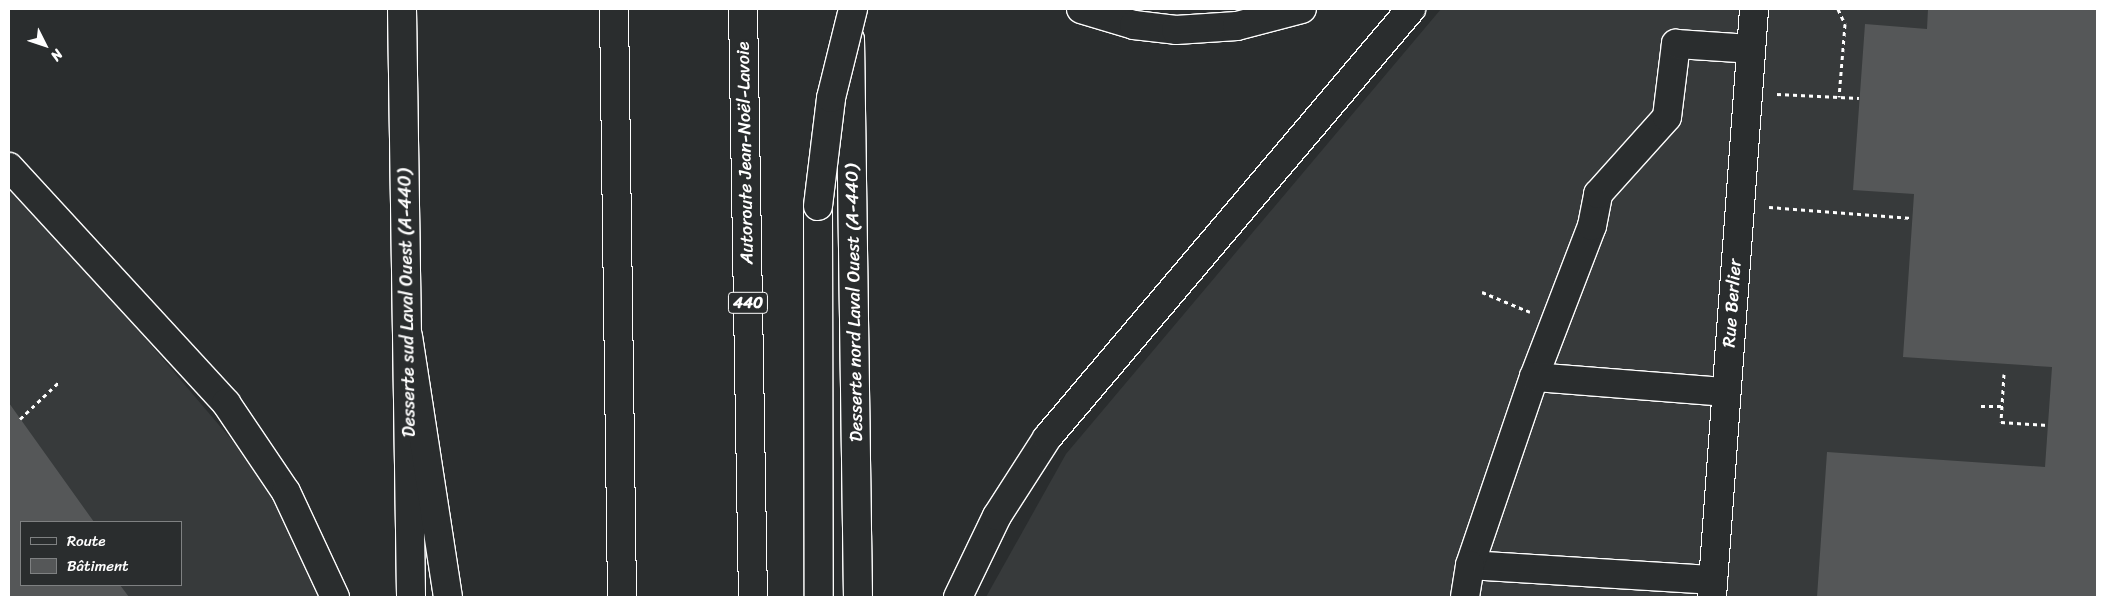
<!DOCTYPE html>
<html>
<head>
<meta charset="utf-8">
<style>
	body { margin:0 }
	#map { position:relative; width:2106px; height:606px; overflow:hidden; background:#2a2d2e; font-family:Sriracha,sans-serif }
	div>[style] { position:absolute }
	.built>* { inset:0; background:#373a3b }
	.building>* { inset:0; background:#555758 }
	.path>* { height:3px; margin-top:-1.5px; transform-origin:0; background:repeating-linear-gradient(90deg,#fff 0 4px,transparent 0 8px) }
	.roads { filter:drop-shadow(1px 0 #fff) drop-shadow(-1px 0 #fff) drop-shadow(0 1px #fff) drop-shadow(0 -1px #fff) }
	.minor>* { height:28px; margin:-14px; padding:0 14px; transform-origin:14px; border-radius:14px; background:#2a2d2e }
	.major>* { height:28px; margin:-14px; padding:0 14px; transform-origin:14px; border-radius:14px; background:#2a2d2e }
	.highway>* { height:28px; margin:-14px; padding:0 14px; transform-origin:14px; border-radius:14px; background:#2a2d2e }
	.bridges { filter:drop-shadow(1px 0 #fff) drop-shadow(-1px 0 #fff) drop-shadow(0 1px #fff) drop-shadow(0 -1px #fff) }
	.highway-bridge>* { height:28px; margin:-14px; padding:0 14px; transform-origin:14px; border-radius:14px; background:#2a2d2e }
	span { translate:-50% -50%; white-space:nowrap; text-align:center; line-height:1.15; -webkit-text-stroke:5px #2a2d2e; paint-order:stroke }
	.shield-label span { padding:1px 4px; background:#2a2d2e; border:1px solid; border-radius:4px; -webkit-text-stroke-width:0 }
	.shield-label { font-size:16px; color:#fff; font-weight:700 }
	.street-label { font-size:18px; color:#fff }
	.frame { position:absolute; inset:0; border:10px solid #fff; pointer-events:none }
	.legend { position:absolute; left:20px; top:521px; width:162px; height:65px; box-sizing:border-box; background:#2a2d2e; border:1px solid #7f8182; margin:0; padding:6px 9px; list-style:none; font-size:15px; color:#fff }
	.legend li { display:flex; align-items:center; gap:10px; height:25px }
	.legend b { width:25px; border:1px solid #7f8182 }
	.north { position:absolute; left:20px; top:20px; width:50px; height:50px; -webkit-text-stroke:4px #2a2d2e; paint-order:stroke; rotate:131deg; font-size:14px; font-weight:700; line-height:20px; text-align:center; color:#fff }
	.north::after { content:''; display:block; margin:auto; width:18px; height:22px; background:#fff; clip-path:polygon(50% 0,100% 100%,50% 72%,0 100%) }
</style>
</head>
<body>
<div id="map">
	<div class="built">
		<i style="clip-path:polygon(1441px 9px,2097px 9px,2097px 597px,986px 597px,1066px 454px)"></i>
		<i style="clip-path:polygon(evenodd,9px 190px,117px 305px,247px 458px,277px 499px,320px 597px,9px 597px,9px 190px,21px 522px,181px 522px,181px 585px,21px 585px,21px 522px)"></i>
	</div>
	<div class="building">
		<i style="clip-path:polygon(1928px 9px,2097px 9px,2097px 597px,1817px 597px,1827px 452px,2045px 467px,2052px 367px,1903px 357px,1914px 194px,1853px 190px,1865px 24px,1927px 29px)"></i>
		<i style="clip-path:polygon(9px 403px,94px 522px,21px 522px,21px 585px,120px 585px,129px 597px,9px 597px)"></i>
	</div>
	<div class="path">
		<i style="left:1838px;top:9px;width:17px;rotate:65deg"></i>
		<i style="left:1845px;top:24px;width:73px;rotate:94.7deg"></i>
		<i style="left:1777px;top:94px;width:82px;rotate:2.8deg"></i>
		<i style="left:1769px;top:207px;width:143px;rotate:4.4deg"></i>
		<i style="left:1482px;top:292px;width:52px;rotate:22.6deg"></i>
		<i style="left:2004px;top:374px;width:48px;rotate:93.6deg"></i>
		<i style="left:2001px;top:422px;width:47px;rotate:3.7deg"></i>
		<i style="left:1981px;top:406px;width:21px"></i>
		<i style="left:20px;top:419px;width:55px;rotate:-43.5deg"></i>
	</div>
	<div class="roads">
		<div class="minor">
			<i style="left:1534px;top:377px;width:162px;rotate:-69deg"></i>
			<i style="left:1592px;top:226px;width:33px;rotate:-79deg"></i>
			<i style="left:1598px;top:194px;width:103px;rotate:-48.1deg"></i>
			<i style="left:1667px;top:117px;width:74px;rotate:-83deg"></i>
			<i style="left:1676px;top:44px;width:75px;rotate:3.8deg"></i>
			<i style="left:1713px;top:580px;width:243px;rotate:-176.5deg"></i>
			<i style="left:1470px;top:565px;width:199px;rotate:-71.2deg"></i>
			<i style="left:1534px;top:377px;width:192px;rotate:4.5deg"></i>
			<i style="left:1465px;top:597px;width:32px;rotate:-81deg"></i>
			<i style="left:1712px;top:597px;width:589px;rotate:-85.91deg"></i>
		</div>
		<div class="major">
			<i style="left:402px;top:9px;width:588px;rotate:89.12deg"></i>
			<i style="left:1081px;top:9px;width:55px;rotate:16.8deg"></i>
			<i style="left:1134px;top:25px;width:42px;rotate:6.8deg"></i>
			<i style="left:1176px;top:30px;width:61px;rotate:-3.8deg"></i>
			<i style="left:1237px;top:26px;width:67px;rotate:-14.7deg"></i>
			<i style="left:850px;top:39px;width:558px;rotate:89.18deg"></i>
			<i style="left:9px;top:167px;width:321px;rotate:47.4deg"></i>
			<i style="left:226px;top:403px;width:107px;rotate:56deg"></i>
			<i style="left:286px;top:492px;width:116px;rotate:65deg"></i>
			<i style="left:958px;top:597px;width:90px;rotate:-64.3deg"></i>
			<i style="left:997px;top:516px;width:93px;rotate:-57.3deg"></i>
			<i style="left:1047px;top:438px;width:563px;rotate:-49.69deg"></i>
		</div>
		<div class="highway">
			<i style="left:614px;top:9px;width:588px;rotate:89.22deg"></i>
			<i style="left:743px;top:9px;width:588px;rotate:89.03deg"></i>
			<i style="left:818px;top:206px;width:391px;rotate:89.9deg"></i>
			<i style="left:408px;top:336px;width:264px;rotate:81.3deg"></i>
		</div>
	</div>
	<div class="bridges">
		<div class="highway-bridge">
			<i style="left:818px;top:206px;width:109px;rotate:-83.1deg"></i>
			<i style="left:831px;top:98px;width:92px;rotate:-76.1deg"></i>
		</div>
	</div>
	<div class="shield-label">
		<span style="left:748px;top:303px">440</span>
	</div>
	<div class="street-label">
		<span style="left:745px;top:153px;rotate:-91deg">Autoroute Jean-Noël-Lavoie</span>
		<span style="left:407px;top:303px;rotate:-91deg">Desserte sud Laval Ouest (A-440)</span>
		<span style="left:854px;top:303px;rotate:-91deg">Desserte nord Laval Ouest (A-440)</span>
		<span style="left:1732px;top:303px;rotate:-86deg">Rue Berlier</span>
	</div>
	<div class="frame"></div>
	<ul class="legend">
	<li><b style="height:6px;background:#2a2d2e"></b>Route</li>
	<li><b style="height:14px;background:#555758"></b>Bâtiment</li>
	</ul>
	<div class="north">N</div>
</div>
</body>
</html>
